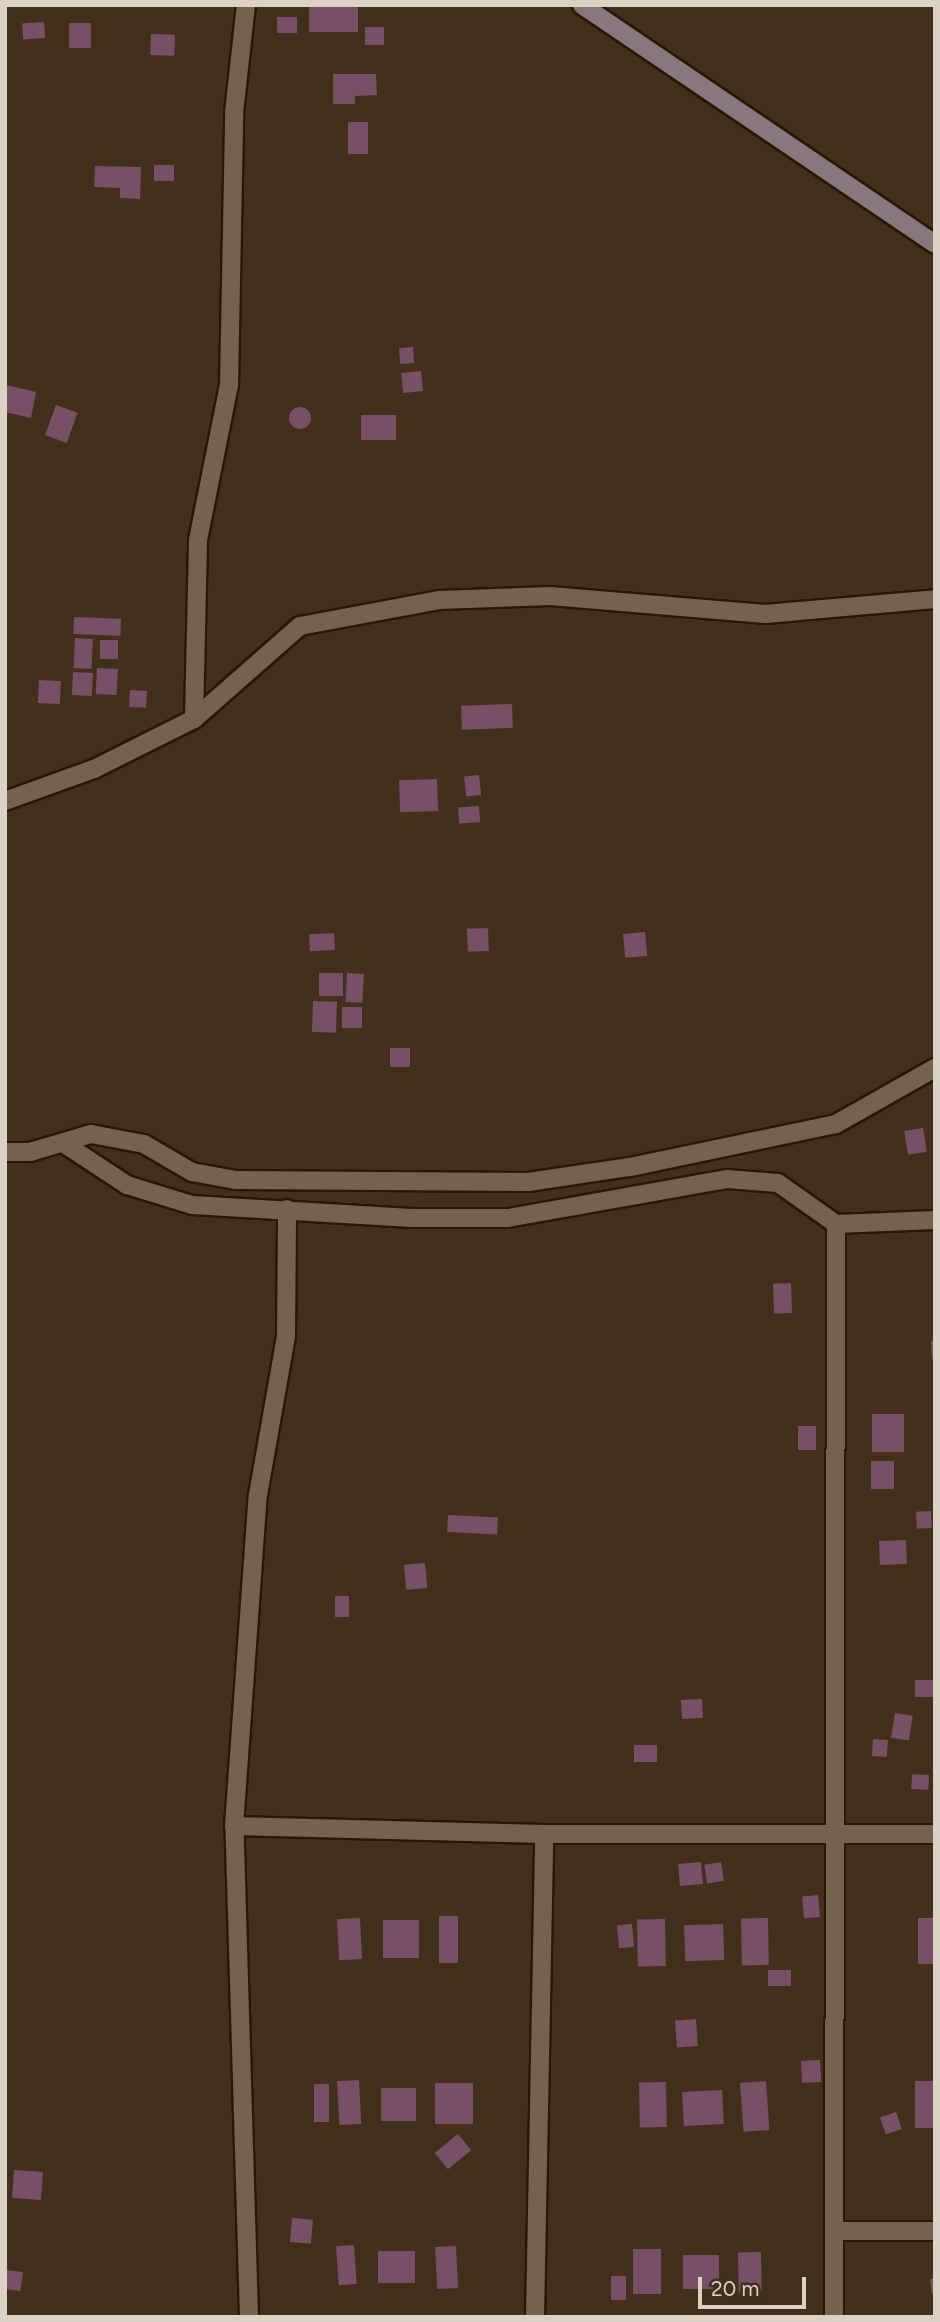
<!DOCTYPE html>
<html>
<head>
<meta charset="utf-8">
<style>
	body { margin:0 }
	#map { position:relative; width:940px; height:2322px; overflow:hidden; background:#41311c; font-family:Figtree,sans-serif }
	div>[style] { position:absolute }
	.building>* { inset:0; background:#784f65; transform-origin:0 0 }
	.round { border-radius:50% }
	.roads { filter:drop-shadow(2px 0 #271804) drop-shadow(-2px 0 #271804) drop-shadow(0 2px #271804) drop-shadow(0 -2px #271804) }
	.street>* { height:18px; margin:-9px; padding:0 9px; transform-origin:9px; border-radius:9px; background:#75624c }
	.secondary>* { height:18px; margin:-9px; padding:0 9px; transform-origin:9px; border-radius:9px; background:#89767e }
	span { translate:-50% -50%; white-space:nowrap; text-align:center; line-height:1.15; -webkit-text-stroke:5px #41311c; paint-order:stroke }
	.frame { position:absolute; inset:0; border:7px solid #dbd1c4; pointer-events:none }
	.scale { position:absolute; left:698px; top:2277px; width:108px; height:32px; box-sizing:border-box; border:4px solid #dbd1c4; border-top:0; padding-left:9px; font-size:21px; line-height:24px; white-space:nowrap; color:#dbd1c4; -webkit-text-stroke:5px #41311c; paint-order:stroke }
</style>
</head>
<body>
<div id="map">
	<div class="building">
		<i style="left:309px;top:5px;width:49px;height:27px"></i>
		<i style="left:277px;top:17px;width:20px;height:16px"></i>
		<i style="left:44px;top:22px;width:16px;height:22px;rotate:86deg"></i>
		<i style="left:69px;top:23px;width:22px;height:25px"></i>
		<i style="left:365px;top:27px;width:19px;height:18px"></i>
		<i style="left:151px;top:34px;width:24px;height:21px;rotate:2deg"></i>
		<i style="clip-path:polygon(333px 74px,376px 74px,377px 95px,355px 96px,355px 104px,333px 104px)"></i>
		<i style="left:348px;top:122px;width:20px;height:32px"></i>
		<i style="left:154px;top:165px;width:20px;height:16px"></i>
		<i style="clip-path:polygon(95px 166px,141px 167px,140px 199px,120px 198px,120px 188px,94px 187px)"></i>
		<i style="left:413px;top:347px;width:16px;height:14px;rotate:86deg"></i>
		<i style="left:421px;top:371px;width:20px;height:20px;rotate:84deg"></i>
		<i style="clip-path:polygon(6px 385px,36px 392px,31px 418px,5px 412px)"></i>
		<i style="left:56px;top:405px;width:23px;height:32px;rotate:20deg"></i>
		<i class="round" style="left:289px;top:407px;width:22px;height:22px"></i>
		<i style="left:396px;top:415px;width:25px;height:35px;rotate:90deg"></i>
		<i style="left:74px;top:617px;width:47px;height:17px;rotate:2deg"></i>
		<i style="left:75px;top:638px;width:18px;height:30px;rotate:3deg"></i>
		<i style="left:100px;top:640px;width:18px;height:19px"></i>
		<i style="left:97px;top:668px;width:21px;height:26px;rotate:3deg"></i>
		<i style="left:73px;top:672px;width:20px;height:23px;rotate:3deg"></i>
		<i style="left:39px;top:680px;width:22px;height:23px;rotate:3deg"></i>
		<i style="left:130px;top:690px;width:17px;height:17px;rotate:3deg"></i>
		<i style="left:512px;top:704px;width:24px;height:51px;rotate:88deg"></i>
		<i style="left:479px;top:775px;width:20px;height:15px;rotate:84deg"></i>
		<i style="left:437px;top:779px;width:32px;height:38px;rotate:88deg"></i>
		<i style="left:479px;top:806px;width:16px;height:21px;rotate:86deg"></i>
		<i style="left:488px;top:928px;width:23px;height:21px;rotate:88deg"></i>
		<i style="left:645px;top:932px;width:24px;height:22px;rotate:85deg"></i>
		<i style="left:334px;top:933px;width:17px;height:25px;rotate:87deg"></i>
		<i style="left:319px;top:973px;width:24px;height:23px"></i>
		<i style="left:347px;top:973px;width:17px;height:29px;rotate:3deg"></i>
		<i style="left:313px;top:1001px;width:24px;height:31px;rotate:2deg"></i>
		<i style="left:342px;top:1007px;width:20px;height:21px"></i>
		<i style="left:390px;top:1048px;width:20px;height:19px"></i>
		<i style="left:923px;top:1128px;width:24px;height:19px;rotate:81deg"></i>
		<i style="left:791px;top:1283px;width:30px;height:18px;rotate:88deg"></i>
		<i style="clip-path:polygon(935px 1340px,935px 1359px,932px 1359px,931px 1341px)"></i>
		<i style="left:872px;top:1414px;width:32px;height:38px"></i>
		<i style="left:798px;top:1426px;width:18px;height:24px"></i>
		<i style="left:871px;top:1461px;width:23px;height:28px"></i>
		<i style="left:931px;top:1511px;width:17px;height:15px;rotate:87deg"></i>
		<i style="left:448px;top:1515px;width:50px;height:17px;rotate:3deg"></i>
		<i style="left:906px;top:1540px;width:24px;height:27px;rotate:88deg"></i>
		<i style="left:425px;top:1563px;width:25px;height:21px;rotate:85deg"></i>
		<i style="left:335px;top:1596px;width:14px;height:21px"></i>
		<i style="left:935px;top:1680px;width:17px;height:20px;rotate:90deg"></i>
		<i style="left:702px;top:1699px;width:19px;height:21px;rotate:87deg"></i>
		<i style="left:895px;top:1713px;width:18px;height:25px;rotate:9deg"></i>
		<i style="left:873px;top:1739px;width:15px;height:17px;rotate:4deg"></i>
		<i style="left:634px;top:1745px;width:23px;height:17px"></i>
		<i style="left:912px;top:1774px;width:17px;height:15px;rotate:3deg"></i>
		<i style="left:701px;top:1862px;width:22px;height:23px;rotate:85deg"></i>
		<i style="left:721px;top:1862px;width:19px;height:17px;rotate:81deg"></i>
		<i style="left:818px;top:1895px;width:22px;height:16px;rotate:85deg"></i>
		<i style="left:439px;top:1916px;width:19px;height:47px"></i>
		<i style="left:360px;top:1918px;width:41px;height:23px;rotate:87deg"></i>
		<i style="left:768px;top:1918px;width:47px;height:27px;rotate:89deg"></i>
		<i style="left:918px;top:1918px;width:17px;height:46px"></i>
		<i style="left:665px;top:1919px;width:47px;height:28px;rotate:89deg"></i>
		<i style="left:383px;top:1920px;width:36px;height:38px"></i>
		<i style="left:632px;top:1924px;width:23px;height:15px;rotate:85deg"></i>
		<i style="left:723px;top:1924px;width:36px;height:39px;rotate:88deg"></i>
		<i style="left:768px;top:1970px;width:23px;height:16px"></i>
		<i style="left:696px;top:2019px;width:27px;height:21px;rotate:86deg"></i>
		<i style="left:820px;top:2060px;width:22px;height:19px;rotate:87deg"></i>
		<i style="left:359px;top:2080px;width:44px;height:22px;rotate:87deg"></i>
		<i style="left:766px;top:2081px;width:49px;height:26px;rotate:86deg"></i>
		<i style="left:935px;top:2081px;width:47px;height:20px;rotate:90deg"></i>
		<i style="left:666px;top:2082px;width:45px;height:27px;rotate:89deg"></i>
		<i style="left:473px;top:2083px;width:41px;height:38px;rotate:90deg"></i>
		<i style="left:314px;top:2084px;width:15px;height:38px"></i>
		<i style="left:416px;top:2088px;width:33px;height:35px;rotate:90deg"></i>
		<i style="left:722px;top:2090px;width:34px;height:40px;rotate:87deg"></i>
		<i style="left:896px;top:2112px;width:18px;height:17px;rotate:71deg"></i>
		<i style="left:458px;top:2134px;width:21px;height:30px;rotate:51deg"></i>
		<i style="left:14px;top:2170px;width:29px;height:28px;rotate:4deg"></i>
		<i style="left:292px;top:2218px;width:21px;height:24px;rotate:5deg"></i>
		<i style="left:354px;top:2245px;width:39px;height:18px;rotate:86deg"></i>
		<i style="left:456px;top:2246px;width:42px;height:21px;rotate:87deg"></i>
		<i style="left:633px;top:2249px;width:28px;height:45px"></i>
		<i style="left:415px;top:2251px;width:32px;height:37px;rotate:90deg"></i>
		<i style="left:761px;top:2252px;width:39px;height:23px;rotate:89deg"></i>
		<i style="left:683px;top:2255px;width:36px;height:34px"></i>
		<i style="left:6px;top:2270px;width:17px;height:19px;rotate:7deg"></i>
		<i style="left:611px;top:2276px;width:15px;height:24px"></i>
		<i style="clip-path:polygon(935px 2278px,935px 2294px,932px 2294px,930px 2279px)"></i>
	</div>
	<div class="roads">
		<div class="street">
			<i style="left:194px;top:719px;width:179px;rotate:-88.7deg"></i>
			<i style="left:198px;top:540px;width:158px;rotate:-78.7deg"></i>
			<i style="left:229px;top:385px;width:272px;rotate:-88.9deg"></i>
			<i style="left:234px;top:113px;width:109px;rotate:-83.7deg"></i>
			<i style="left:5px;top:801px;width:95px;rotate:-19.8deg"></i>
			<i style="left:94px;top:769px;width:112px;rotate:-26.6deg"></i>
			<i style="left:194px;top:719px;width:141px;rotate:-41.3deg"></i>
			<i style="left:300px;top:626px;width:141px;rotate:-10.6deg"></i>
			<i style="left:439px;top:600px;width:111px;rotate:-2.1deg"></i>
			<i style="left:550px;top:596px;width:216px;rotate:4.8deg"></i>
			<i style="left:765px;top:614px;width:171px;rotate:-5deg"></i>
			<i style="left:63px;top:1143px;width:77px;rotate:33.3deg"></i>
			<i style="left:127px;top:1185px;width:68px;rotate:17.1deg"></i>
			<i style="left:192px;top:1205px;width:220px;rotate:3.4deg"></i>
			<i style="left:412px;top:1218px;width:96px"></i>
			<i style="left:508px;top:1218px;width:222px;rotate:-10.1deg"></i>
			<i style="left:727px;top:1179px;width:51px;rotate:4.5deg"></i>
			<i style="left:778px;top:1183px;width:71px;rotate:35.3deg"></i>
			<i style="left:836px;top:1224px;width:99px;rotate:-2.3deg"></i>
			<i style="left:5px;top:1152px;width:25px"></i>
			<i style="left:30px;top:1152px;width:64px;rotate:-16.4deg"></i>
			<i style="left:91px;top:1134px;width:54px;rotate:10.7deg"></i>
			<i style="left:144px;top:1144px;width:56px;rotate:30.3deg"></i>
			<i style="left:192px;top:1172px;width:45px;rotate:10.3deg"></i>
			<i style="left:236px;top:1180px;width:292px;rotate:0.4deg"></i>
			<i style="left:528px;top:1182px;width:103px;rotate:-8.4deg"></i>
			<i style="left:630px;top:1167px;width:210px;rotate:-11.8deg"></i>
			<i style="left:836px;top:1124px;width:114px;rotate:-29.5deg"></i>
			<i style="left:234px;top:1826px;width:310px;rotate:1.5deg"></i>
			<i style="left:544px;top:1834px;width:391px"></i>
			<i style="left:834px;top:2231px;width:101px"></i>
			<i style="left:249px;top:2317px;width:491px;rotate:-91.7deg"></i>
			<i style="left:234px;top:1826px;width:332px;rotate:-85.9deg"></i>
			<i style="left:258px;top:1495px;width:161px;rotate:-80deg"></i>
			<i style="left:286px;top:1336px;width:127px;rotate:-89.5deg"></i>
			<i style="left:535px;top:2317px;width:483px;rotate:-88.9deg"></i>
			<i style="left:834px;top:2317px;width:1093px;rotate:-89.9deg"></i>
		</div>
		<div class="secondary">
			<i style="left:582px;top:5px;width:426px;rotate:34.1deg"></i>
		</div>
	</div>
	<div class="frame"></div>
	<div class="scale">20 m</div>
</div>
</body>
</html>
